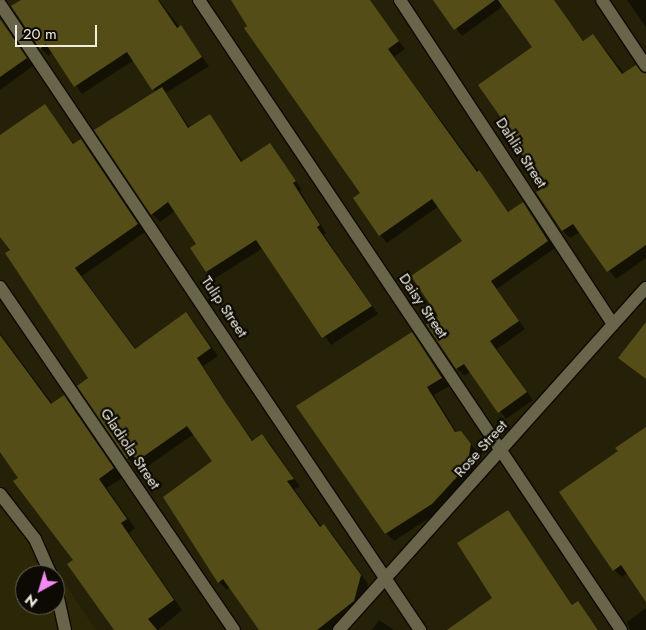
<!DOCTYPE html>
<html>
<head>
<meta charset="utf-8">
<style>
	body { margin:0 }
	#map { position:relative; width:646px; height:630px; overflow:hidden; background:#252108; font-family:Jost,sans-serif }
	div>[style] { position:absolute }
	.built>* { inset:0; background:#2c2706 }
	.shadow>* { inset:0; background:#0007 }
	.building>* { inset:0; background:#554d17 }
	.roads { filter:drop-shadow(1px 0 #0e0a00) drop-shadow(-1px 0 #0e0a00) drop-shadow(0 1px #0e0a00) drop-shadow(0 -1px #0e0a00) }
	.service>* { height:12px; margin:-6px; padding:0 6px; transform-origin:6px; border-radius:6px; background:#69654b }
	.minor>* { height:12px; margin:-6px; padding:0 6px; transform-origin:6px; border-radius:6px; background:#69654b }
	.tertiary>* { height:12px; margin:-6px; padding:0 6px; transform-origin:6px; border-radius:6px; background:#69654b }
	span { translate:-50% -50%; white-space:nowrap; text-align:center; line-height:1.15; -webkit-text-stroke:4.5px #0c0a03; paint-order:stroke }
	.street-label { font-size:15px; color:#efedde }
	.north { position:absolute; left:15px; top:565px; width:50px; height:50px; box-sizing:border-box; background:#0c0a03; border:1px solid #67655b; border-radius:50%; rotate:219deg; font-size:14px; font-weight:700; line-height:20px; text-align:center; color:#efedde }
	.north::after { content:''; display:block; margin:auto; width:18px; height:22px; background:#f38af2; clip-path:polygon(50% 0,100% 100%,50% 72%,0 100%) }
	.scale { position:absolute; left:15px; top:25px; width:82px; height:22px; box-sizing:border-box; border:2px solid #efedde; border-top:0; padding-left:6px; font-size:15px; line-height:18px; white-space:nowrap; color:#efedde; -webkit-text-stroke:4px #0c0a03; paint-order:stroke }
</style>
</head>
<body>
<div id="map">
	<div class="built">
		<i style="clip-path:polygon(evenodd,0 486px,96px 630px,0 630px,0 486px,25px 575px,55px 575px,55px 605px,25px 605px,25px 575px)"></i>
	</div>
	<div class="shadow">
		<i style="clip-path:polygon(24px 0,159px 0,209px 66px,166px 93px,190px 128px,210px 115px,243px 162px,270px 144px,302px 190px,300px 191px,326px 233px,324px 235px,378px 314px,331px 345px,263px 248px,214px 279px,207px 271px,198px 245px,175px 211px,160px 222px,152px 214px,156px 92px,134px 60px,82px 94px,53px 52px,48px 56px,41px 48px)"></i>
		<i style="clip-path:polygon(233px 0,368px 0,405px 49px,394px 57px,509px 212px,523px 203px,555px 248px,497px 289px,525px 329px,497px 349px,533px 400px,506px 419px,471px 371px,464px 376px,457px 368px,440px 316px,464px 241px,439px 206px,387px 243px,380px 235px,355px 199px,362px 194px)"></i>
		<i style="clip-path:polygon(435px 0,498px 0,502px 7px,462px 36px)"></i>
		<i style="clip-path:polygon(627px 0,646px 0,646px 27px)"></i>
		<i style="clip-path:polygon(553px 1px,584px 41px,593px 35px,600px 43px,646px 100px,646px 258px,616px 279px,580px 232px,570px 238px,563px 231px,538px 193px,546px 186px,506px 122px)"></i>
		<i style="clip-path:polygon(0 19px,33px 66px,0 90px)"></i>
		<i style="clip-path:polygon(45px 105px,75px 145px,81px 141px,88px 148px,145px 232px,82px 276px,136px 349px,186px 314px,194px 322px,218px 356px,203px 366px,231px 410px,254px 442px,262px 436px,270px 443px,300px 487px,294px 489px,322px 527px,324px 525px,332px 533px,368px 584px,362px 609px,335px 630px,260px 630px,230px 587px,227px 590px,219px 582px,214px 462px,194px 434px,145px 468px,140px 463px,136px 466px,128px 458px,90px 378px,0 235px,0 137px)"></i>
		<i style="clip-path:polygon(0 333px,53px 404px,64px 397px,73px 406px,122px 478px,107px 488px,135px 528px,129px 533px,182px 610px,158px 630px,116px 630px,74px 560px,0 450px)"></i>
		<i style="clip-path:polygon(412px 334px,449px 386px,434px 395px,457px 433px,461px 432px,478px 453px,475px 474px,440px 511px,394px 541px,386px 533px)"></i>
		<i style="clip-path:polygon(646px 424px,646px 600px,627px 573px,622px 577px,614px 570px,619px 451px,646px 428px)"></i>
		<i style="clip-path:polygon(508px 512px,573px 605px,578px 602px,599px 630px,455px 630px,494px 599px)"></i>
		<i style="clip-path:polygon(646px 608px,646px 630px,630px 630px,627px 622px)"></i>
		<i style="clip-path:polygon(379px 620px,394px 630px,372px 630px)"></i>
	</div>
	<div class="building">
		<i style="clip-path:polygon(21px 0,158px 0,177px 28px,181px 25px,202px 57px,152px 90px,127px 52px,74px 87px,46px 44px,40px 49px,11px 6px)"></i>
		<i style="clip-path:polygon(231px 0,370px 0,399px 41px,388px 49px,477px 172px,479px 170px,508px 212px,523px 202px,548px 241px,491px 281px,519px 321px,490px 341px,527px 392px,498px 413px,464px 364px,456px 369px,426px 324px,438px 316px,411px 276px,462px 241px,432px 199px,379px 236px,353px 198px,360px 193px,244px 28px,247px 26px)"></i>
		<i style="clip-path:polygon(433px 0,495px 0,454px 30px)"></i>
		<i style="clip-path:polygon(498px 0,554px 0,583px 41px,593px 34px,622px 74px,636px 65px,646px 74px,646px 245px,607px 272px,573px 224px,562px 231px,536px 192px,545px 186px,500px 125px,504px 122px,478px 85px,532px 47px)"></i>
		<i style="clip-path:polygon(0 19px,27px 58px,0 77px)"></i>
		<i style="clip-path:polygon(162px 87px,188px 128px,210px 114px,241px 162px,270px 143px,296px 181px,293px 183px,320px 225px,317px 227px,372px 306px,322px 338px,256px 240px,206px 272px,190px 248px,196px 244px,168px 202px,151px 215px,94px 130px)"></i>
		<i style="clip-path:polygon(45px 104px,73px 144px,81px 139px,138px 224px,75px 268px,135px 349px,186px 312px,211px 348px,197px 358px,224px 400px,252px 441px,262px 434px,294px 479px,287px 481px,320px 527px,324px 524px,361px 575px,354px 601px,317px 630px,259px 630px,223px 579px,218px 583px,163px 497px,212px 461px,187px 426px,137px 461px,132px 455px,127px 459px,77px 386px,88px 378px,5px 253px,10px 250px,0 237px,0 135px)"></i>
		<i style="clip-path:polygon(646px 322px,646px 379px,618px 358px)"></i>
		<i style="clip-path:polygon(412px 332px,442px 378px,427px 387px,455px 432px,461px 431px,471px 444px,467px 466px,432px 504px,385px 534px,296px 406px)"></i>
		<i style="clip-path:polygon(0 335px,51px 404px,64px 395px,114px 468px,99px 479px,127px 519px,121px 523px,174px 600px,148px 619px,157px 630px,114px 630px,67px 564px,73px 560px,13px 481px,18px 478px,0 452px)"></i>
		<i style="clip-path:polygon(646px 427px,646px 602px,621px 565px,613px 571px,559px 492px,618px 451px,615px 448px)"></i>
		<i style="clip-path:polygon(508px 510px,572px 605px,578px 601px,598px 630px,447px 630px,492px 598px,457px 543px)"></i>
	</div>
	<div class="roads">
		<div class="service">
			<i style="left:0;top:494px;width:57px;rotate:52.1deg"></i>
			<i style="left:35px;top:539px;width:39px;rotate:66deg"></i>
			<i style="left:55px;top:584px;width:47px;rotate:77.7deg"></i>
		</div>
		<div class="minor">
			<i style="left:199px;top:0;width:758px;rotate:56.18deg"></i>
			<i style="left:400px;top:0;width:388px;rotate:56.7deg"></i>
			<i style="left:602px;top:0;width:79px;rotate:56.3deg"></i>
			<i style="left:0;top:4px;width:754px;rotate:56.14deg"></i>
			<i style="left:0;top:287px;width:415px;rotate:55.7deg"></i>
		</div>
		<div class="tertiary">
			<i style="left:339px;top:630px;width:460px;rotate:-48.1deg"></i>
		</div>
	</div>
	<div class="street-label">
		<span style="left:521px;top:153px;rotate:57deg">Dahlia Street</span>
		<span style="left:423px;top:306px;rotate:56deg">Daisy Street</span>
		<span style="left:224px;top:307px;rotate:56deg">Tulip Street</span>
		<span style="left:130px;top:449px;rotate:56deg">Gladiola Street</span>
		<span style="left:481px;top:449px;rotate:-48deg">Rose Street</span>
	</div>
	<div class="north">N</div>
	<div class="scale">20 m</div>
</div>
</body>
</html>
